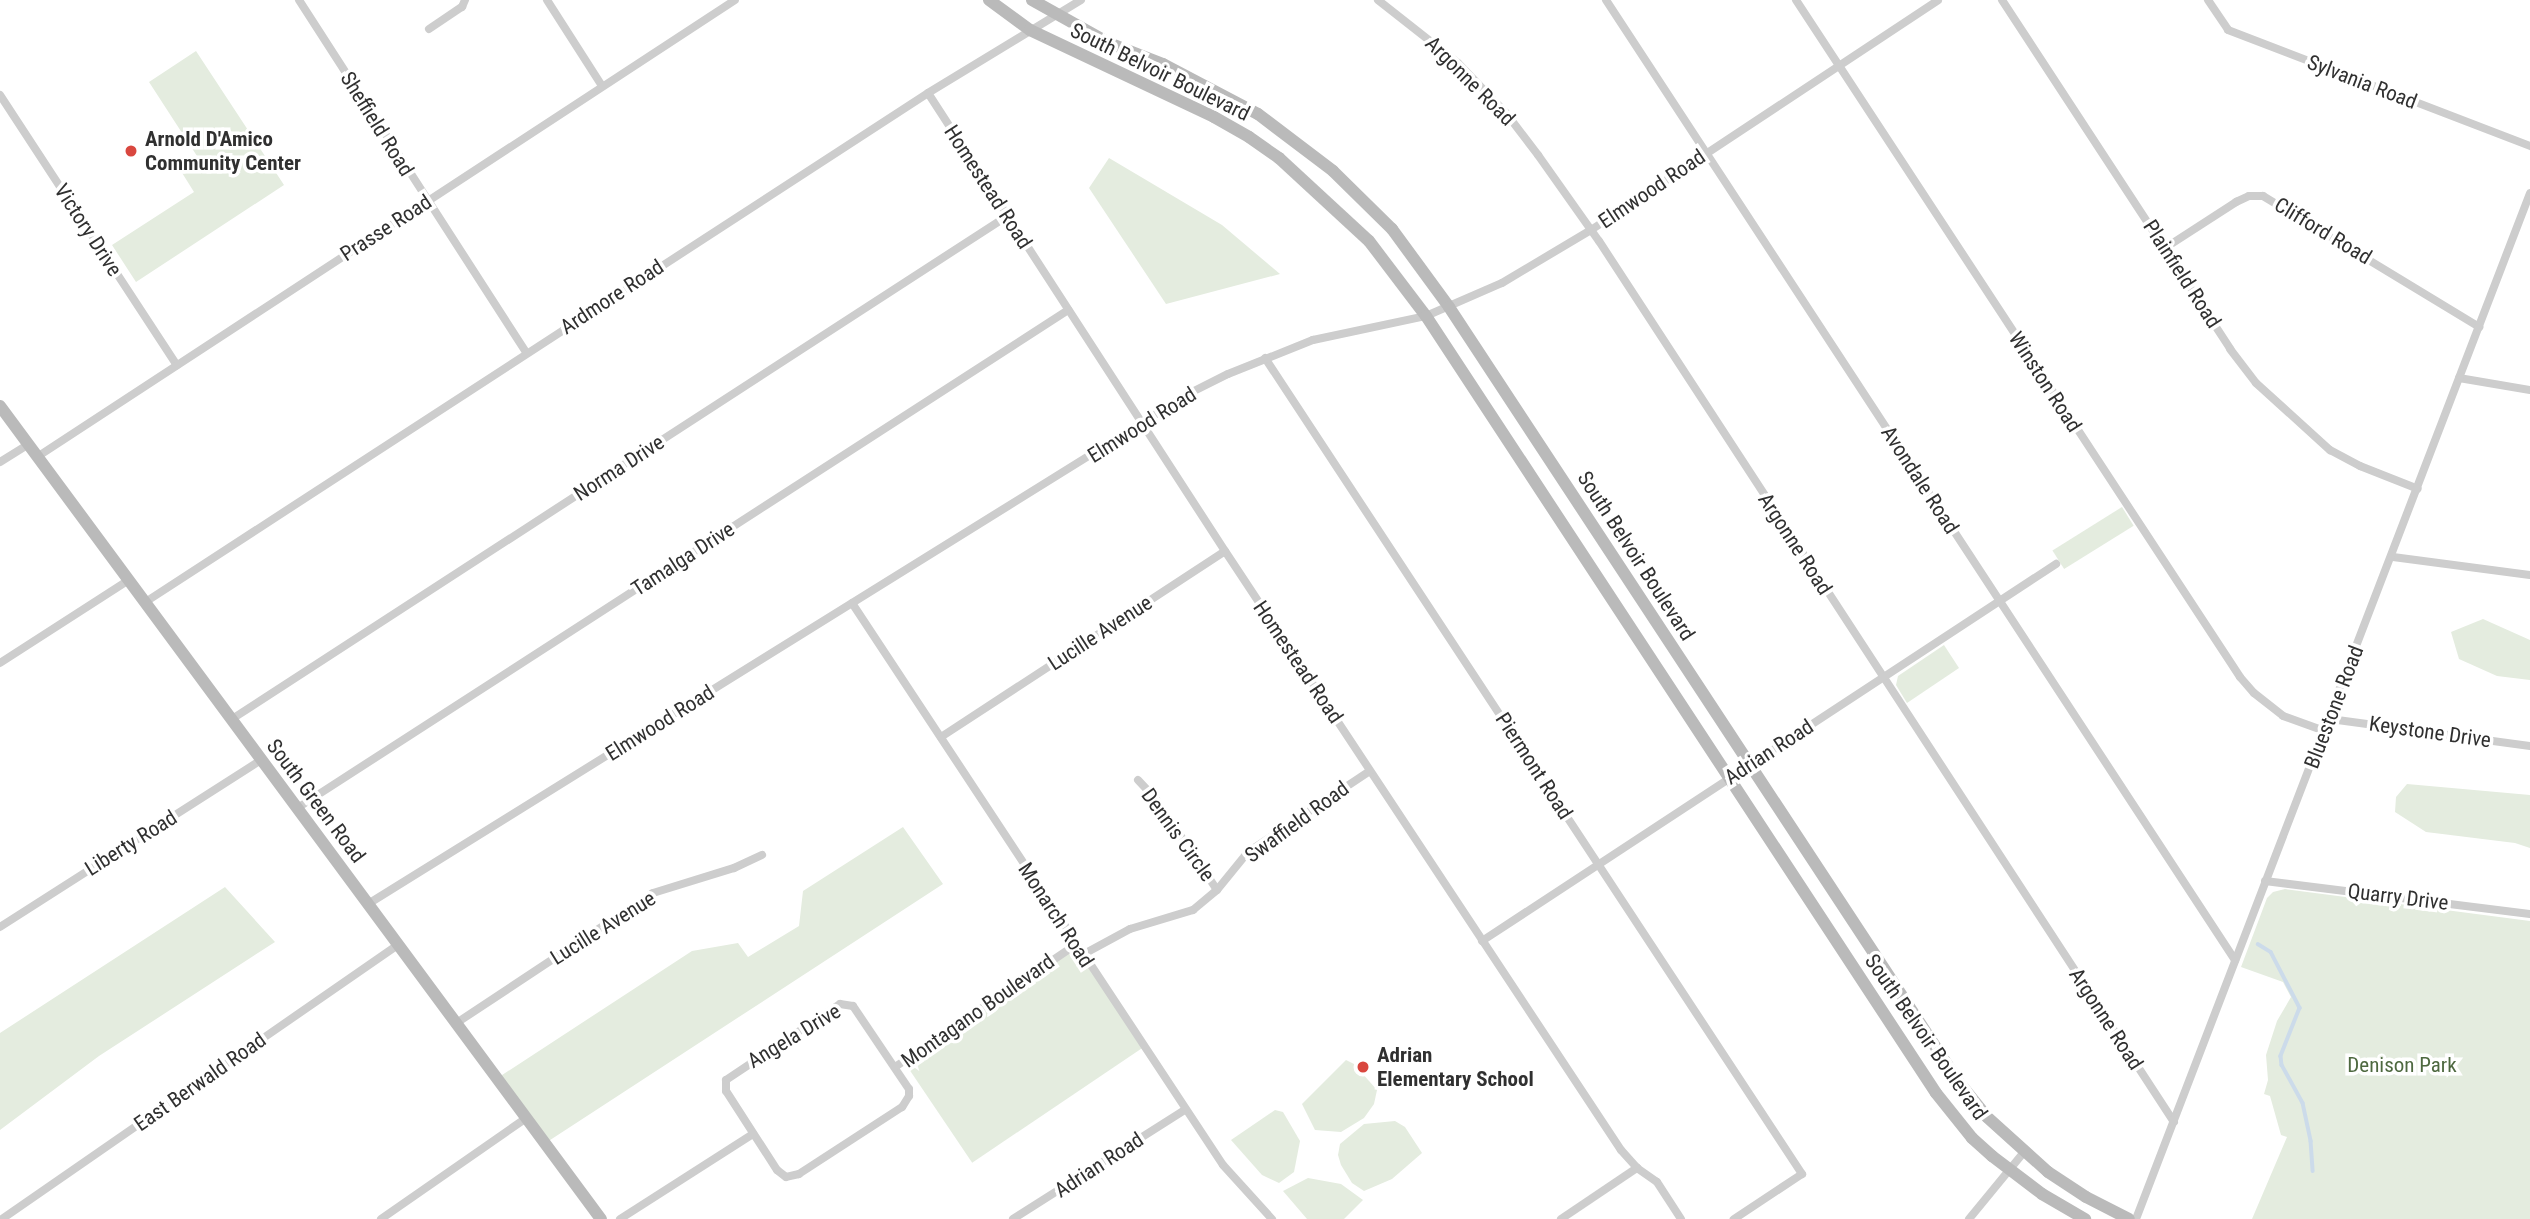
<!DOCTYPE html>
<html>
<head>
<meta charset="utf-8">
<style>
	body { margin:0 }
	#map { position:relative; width:2530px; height:1219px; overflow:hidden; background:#fff; font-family:"Roboto Condensed",sans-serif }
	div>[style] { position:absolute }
	.green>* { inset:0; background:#e4ecdf; transform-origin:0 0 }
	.stream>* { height:3.5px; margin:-1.75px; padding:0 1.75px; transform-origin:1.75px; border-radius:1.75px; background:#ccdbea }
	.street>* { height:8px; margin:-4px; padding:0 4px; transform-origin:4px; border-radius:4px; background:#cdcdcd }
	.secondary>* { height:12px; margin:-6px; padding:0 6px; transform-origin:6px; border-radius:6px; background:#bababa }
	.dots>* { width:19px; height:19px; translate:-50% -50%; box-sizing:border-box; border:4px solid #fff; border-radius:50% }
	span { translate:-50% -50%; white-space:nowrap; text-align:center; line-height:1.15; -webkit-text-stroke:7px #fff; paint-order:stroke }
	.street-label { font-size:21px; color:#303030 }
	.poi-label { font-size:21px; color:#303030; font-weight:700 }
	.left { translate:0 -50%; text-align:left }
	.park-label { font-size:21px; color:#4e6940 }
</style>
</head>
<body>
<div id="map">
	<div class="green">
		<i style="clip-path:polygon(196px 51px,284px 185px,136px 282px,112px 245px,194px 192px,179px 168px,197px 156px,149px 82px)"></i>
		<i style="clip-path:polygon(1109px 158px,1222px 225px,1280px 274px,1166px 304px,1089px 188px)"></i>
		<i style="left:2122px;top:507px;width:22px;height:82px;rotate:58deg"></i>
		<i style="clip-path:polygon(2483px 619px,2530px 640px,2530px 680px,2497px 676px,2459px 659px,2451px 632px)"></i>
		<i style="clip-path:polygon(1944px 645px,1959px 668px,1907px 703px,1896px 685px,1898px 676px)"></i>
		<i style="clip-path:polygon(2407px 784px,2530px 795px,2530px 848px,2515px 843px,2426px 832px,2395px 812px,2396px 797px)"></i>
		<i style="clip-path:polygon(903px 827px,943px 884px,544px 1144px,496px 1079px,692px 951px,738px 943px,748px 957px,799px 926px,803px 891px)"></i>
		<i style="clip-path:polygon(225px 887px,275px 942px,99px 1056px,0 1130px,0 1033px)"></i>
		<i style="clip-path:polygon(2285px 889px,2530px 921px,2530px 1219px,2252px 1219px,2287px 1137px,2281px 1135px,2270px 1096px,2264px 1094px,2268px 1080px,2266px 1055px,2277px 1021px,2291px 997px,2283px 982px,2241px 967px,2267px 898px,2273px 892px)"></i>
		<i style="left:1075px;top:945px;width:123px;height:207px;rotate:56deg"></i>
		<i style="clip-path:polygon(1346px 1060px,1354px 1064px,1377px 1090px,1374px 1104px,1364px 1118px,1341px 1132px,1315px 1130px,1302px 1104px)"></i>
		<i style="clip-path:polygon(1275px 1110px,1283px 1112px,1300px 1141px,1294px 1172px,1279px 1183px,1262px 1175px,1231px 1140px)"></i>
		<i style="clip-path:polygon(1395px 1121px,1405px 1127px,1422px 1153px,1392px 1179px,1364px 1191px,1352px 1183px,1341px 1165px,1338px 1155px,1340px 1144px,1364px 1124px)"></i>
		<i style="clip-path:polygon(1308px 1178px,1341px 1184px,1363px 1200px,1344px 1219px,1307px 1219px,1283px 1191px)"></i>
	</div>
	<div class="stream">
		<i style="left:2258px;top:944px;width:15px;rotate:32deg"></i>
		<i style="left:2271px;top:952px;width:63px;rotate:62.6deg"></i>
		<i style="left:2300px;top:1008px;width:52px;rotate:111.6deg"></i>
		<i style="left:2281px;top:1056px;width:9px;rotate:84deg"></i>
		<i style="left:2282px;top:1065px;width:43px;rotate:61.1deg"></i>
		<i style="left:2303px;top:1103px;width:39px;rotate:78deg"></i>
		<i style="left:2311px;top:1141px;width:30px;rotate:86deg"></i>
	</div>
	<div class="street">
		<i style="left:299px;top:0;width:419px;rotate:57.2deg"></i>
		<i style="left:547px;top:0;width:102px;rotate:57.4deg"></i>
		<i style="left:1378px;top:0;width:102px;rotate:38.2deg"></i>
		<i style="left:1458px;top:63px;width:69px;rotate:46.2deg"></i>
		<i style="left:1506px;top:113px;width:53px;rotate:52.7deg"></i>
		<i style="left:1538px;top:155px;width:105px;rotate:54.7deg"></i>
		<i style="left:1599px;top:241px;width:1052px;rotate:56.87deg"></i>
		<i style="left:1606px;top:0;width:1148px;rotate:56.77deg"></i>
		<i style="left:1796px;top:0;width:810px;rotate:56.74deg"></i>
		<i style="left:2240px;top:677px;width:21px;rotate:49deg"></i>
		<i style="left:2254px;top:693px;width:37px;rotate:38deg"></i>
		<i style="left:2283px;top:716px;width:45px;rotate:19.7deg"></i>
		<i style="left:2002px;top:0;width:417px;rotate:56.8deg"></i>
		<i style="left:2230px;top:349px;width:43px;rotate:52.6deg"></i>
		<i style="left:2256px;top:383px;width:100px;rotate:42.2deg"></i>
		<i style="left:2330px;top:450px;width:34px;rotate:28deg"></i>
		<i style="left:2360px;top:466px;width:62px;rotate:21.6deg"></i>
		<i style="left:2208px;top:0;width:36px;rotate:56deg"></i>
		<i style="left:2228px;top:30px;width:324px;rotate:21deg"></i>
		<i style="left:429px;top:29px;width:40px;rotate:-34deg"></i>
		<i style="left:462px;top:7px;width:8px;rotate:-67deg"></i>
		<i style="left:928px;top:93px;width:546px;rotate:57.04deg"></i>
		<i style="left:1225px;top:551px;width:718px;rotate:56.53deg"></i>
		<i style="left:1621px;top:1150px;width:24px;rotate:48deg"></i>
		<i style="left:1637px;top:1168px;width:24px;rotate:35deg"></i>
		<i style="left:1657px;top:1182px;width:44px;rotate:57deg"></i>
		<i style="left:0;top:95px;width:323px;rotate:56.8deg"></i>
		<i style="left:2165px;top:248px;width:85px;rotate:-32.9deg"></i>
		<i style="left:2236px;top:202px;width:14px;rotate:-25deg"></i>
		<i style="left:2249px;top:196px;width:14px"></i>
		<i style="left:2263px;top:196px;width:253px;rotate:31.2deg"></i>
		<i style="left:1265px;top:358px;width:977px;rotate:56.65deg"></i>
		<i style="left:1802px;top:1174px;width:82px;rotate:146.5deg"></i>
		<i style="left:2459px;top:378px;width:72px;rotate:9.6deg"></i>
		<i style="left:37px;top:457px;width:834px;rotate:-33.21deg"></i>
		<i style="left:0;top:462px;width:32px;rotate:-32deg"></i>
		<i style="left:2393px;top:557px;width:138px;rotate:7.5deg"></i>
		<i style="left:147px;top:601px;width:932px;rotate:-33.04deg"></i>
		<i style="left:928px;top:93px;width:179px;rotate:-31.3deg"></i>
		<i style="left:852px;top:603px;width:673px;rotate:56.57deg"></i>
		<i style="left:1223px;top:1165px;width:73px;rotate:47.8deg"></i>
		<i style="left:0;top:663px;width:153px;rotate:-32.8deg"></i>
		<i style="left:232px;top:719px;width:924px;rotate:-32.98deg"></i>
		<i style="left:2330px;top:719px;width:202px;rotate:7.7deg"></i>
		<i style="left:941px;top:737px;width:339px;rotate:-33.2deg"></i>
		<i style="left:1138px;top:780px;width:25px;rotate:47deg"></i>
		<i style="left:1155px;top:798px;width:111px;rotate:56deg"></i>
		<i style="left:299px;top:807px;width:916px;rotate:-32.87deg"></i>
		<i style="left:2265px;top:881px;width:267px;rotate:7.1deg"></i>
		<i style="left:368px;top:904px;width:968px;rotate:-31.87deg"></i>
		<i style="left:1190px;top:393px;width:42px;rotate:-26.6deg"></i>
		<i style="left:1228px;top:374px;width:92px;rotate:-21.8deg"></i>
		<i style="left:1313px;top:340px;width:116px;rotate:-12deg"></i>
		<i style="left:1426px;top:316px;width:83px;rotate:-23.5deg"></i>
		<i style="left:1502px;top:283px;width:104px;rotate:-30.8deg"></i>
		<i style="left:1591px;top:230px;width:416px;rotate:-33.5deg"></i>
		<i style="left:0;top:927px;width:310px;rotate:-32.6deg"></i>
		<i style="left:1482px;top:941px;width:687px;rotate:-33.3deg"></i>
		<i style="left:1082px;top:955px;width:55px;rotate:-28.4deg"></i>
		<i style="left:1130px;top:929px;width:66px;rotate:-16.8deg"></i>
		<i style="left:1193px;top:910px;width:31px;rotate:-40deg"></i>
		<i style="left:1217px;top:890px;width:49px;rotate:-50.8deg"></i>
		<i style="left:1248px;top:852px;width:146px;rotate:-33.6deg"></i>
		<i style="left:840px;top:1004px;width:13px;rotate:9deg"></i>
		<i style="left:853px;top:1006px;width:100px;rotate:56deg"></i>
		<i style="left:909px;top:1089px;width:7px;rotate:90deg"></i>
		<i style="left:909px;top:1096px;width:13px;rotate:122deg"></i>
		<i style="left:902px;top:1107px;width:123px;rotate:147deg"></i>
		<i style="left:799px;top:1174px;width:13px;rotate:167deg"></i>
		<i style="left:786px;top:1177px;width:11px;rotate:-142deg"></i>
		<i style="left:777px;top:1170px;width:94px;rotate:-122.8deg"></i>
		<i style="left:726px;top:1091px;width:11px;rotate:-90deg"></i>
		<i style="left:726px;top:1080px;width:137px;rotate:-33.7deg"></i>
		<i style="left:455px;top:1024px;width:237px;rotate:-33.5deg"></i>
		<i style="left:653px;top:893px;width:85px;rotate:-17.2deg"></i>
		<i style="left:734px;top:868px;width:31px;rotate:-25deg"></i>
		<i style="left:895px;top:1067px;width:217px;rotate:-34.1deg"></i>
		<i style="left:2px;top:1219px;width:482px;rotate:-34.7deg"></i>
		<i style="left:381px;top:1219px;width:175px;rotate:-34.8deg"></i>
		<i style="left:620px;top:1219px;width:158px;rotate:-32.6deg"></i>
		<i style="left:1013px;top:1219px;width:204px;rotate:-32.4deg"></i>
		<i style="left:1561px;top:1219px;width:92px;rotate:-33.9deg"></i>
		<i style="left:1969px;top:1219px;width:87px;rotate:-50.6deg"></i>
		<i style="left:2136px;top:1219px;width:1099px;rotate:-68.99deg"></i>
	</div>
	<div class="secondary">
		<i style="left:989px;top:0;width:51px;rotate:36.2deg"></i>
		<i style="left:1030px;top:30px;width:204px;rotate:25.3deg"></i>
		<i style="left:1214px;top:117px;width:40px;rotate:29.7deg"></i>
		<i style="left:1249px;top:137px;width:37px;rotate:35deg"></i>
		<i style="left:1279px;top:158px;width:122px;rotate:42.7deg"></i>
		<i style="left:1369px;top:241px;width:94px;rotate:52.8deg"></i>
		<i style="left:1426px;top:316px;width:929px;rotate:56.72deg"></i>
		<i style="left:1936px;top:1093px;width:58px;rotate:51.3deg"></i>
		<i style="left:1972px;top:1138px;width:27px;rotate:42deg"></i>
		<i style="left:1992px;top:1156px;width:63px;rotate:37.2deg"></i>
		<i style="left:2042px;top:1194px;width:50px;rotate:30.2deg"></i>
		<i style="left:1032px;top:0;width:88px;rotate:29.2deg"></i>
		<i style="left:1109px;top:43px;width:58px;rotate:21.3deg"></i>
		<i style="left:1163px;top:64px;width:107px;rotate:27.8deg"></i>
		<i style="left:1258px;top:114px;width:94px;rotate:37.2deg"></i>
		<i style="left:1333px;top:171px;width:83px;rotate:44.5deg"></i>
		<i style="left:1392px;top:229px;width:97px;rotate:53.8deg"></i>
		<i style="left:1449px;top:307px;width:926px;rotate:56.67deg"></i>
		<i style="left:1958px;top:1081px;width:46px;rotate:51.1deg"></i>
		<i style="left:1987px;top:1117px;width:82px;rotate:42deg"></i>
		<i style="left:2048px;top:1172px;width:45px;rotate:33.3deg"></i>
		<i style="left:2086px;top:1197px;width:48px;rotate:27.1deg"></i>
		<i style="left:0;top:406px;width:1011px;rotate:53.53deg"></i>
	</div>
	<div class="dots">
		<i style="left:131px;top:151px;background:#d9473f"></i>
		<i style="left:1363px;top:1067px;background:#d9473f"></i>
	</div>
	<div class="street-label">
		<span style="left:1160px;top:72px;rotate:26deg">South Belvoir Boulevard</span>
		<span style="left:1470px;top:81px;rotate:45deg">Argonne Road</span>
		<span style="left:2362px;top:82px;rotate:21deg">Sylvania Road</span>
		<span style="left:377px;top:124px;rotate:58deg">Sheffield Road</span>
		<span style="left:988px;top:187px;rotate:57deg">Homestead Road</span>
		<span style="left:1652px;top:189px;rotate:-34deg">Elmwood Road</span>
		<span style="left:386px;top:228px;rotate:-33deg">Prasse Road</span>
		<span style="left:88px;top:230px;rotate:57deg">Victory Drive</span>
		<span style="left:2323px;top:231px;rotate:31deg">Clifford Road</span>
		<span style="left:2182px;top:274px;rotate:57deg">Plainfield Road</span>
		<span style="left:612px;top:297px;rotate:-33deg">Ardmore Road</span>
		<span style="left:2045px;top:382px;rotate:57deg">Winston Road</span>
		<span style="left:1142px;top:425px;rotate:-32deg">Elmwood Road</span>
		<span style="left:619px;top:468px;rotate:-33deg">Norma Drive</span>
		<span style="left:1920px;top:480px;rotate:57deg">Avondale Road</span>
		<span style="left:1795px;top:544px;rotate:57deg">Argonne Road</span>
		<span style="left:1636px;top:556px;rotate:57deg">South Belvoir Boulevard</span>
		<span style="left:683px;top:559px;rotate:-33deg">Tamalga Drive</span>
		<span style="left:1100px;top:633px;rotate:-33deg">Lucille Avenue</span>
		<span style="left:1298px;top:662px;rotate:56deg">Homestead Road</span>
		<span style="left:2334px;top:707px;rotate:-69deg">Bluestone Road</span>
		<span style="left:660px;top:723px;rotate:-32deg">Elmwood Road</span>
		<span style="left:2430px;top:732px;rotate:8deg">Keystone Drive</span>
		<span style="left:1769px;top:752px;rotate:-33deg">Adrian Road</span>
		<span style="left:1534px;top:766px;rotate:57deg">Piermont Road</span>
		<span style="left:316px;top:801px;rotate:53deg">South Green Road</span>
		<span style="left:1297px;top:822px;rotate:-36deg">Swaffield Road</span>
		<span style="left:1178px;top:835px;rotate:54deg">Dennis Circle</span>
		<span style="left:131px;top:843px;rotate:-32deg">Liberty Road</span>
		<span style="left:2398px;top:897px;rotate:7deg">Quarry Drive</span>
		<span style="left:1056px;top:915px;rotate:57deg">Monarch Road</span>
		<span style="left:603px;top:928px;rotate:-32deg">Lucille Avenue</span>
		<span style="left:978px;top:1011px;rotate:-35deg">Montagano Boulevard</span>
		<span style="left:2106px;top:1019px;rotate:57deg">Argonne Road</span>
		<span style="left:794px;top:1036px;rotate:-31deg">Angela Drive</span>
		<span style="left:1926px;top:1037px;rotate:55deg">South Belvoir Boulevard</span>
		<span style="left:200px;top:1082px;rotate:-35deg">East Berwald Road</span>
		<span style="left:1099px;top:1165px;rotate:-33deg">Adrian Road</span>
	</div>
	<div class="poi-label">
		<span class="left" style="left:145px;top:151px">Arnold D'Amico<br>Community Center</span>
		<span class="left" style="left:1377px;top:1067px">Adrian<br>Elementary School</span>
	</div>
	<div class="park-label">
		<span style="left:2402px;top:1065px">Denison Park</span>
	</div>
</div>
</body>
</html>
